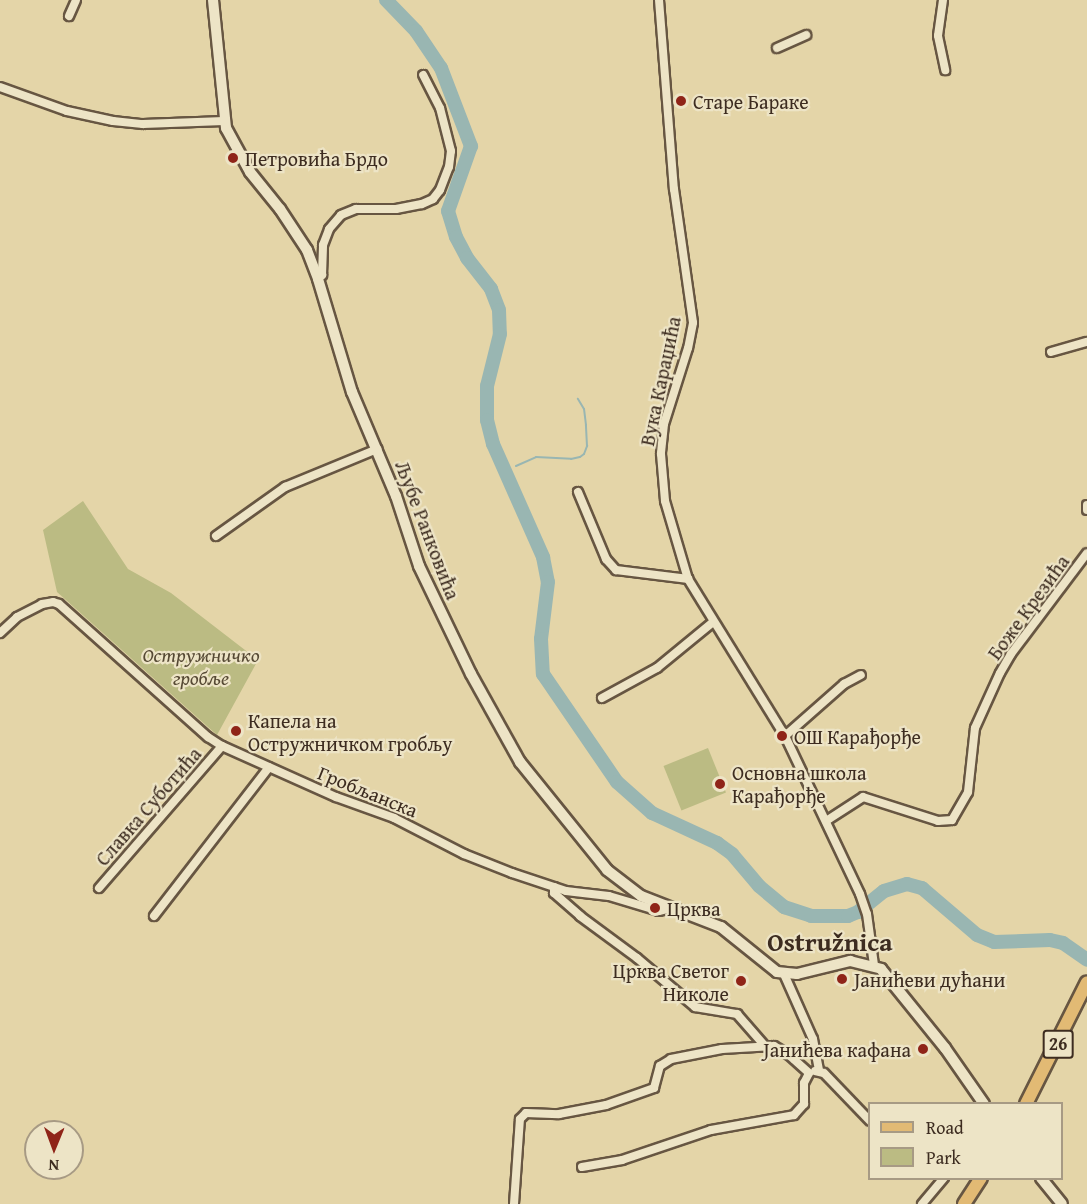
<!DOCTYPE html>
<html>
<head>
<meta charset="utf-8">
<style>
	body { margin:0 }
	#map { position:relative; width:1087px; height:1204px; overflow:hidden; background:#e4d5a8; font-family:"Gentium Book Plus",serif }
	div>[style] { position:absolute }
	.green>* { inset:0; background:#bbbb83; transform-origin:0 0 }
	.stream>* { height:2px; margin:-1px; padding:0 1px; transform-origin:1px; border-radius:1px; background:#99b6b2 }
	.river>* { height:14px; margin:-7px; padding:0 7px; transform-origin:7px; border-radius:7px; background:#99b6b2 }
	.roads { filter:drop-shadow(2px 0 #675642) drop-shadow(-2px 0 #675642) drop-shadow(0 2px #675642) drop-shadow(0 -2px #675642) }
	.street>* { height:8px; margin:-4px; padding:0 4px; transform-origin:4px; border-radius:4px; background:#ede4c6 }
	.secondary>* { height:10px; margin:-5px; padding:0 5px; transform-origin:5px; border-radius:5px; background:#ede4c6 }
	.primary>* { height:12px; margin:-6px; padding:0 6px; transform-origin:6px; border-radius:6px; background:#e2ba74 }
	.dots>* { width:16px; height:16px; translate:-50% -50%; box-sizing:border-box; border:3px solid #ede4c6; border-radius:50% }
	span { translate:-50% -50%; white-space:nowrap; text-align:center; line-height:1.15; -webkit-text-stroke:4.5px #ede4c6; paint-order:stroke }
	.shield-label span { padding:2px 4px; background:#ede4c6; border:2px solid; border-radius:4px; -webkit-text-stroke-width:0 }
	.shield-label { font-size:18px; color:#3d2c20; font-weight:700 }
	.poi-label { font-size:20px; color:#3d2c20 }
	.left { translate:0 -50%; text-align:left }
	.right { translate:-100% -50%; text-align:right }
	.street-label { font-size:20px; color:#3d2c20 }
	.park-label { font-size:20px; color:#564934; font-style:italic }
	.district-label { font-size:26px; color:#3d2c20; font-weight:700 }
	.legend { position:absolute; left:868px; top:1102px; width:195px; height:78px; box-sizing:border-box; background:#ede4c6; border:2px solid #a79a84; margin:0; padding:8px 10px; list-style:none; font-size:18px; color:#3d2c20 }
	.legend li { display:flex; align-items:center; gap:12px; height:30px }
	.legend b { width:30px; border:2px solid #a79a84 }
	.north { position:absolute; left:24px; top:1120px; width:60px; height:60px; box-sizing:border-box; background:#ede4c6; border:2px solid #a79a84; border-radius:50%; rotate:181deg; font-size:16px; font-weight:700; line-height:24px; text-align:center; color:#3d2c20 }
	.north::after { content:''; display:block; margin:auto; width:21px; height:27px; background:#8f2418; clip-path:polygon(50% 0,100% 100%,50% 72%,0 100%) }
</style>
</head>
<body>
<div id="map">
	<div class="green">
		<i style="clip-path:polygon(83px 501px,128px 569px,171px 593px,258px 660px,217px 735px,57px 592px,43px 530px)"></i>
		<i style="left:708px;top:748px;width:48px;height:48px;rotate:68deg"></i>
	</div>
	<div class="stream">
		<i style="left:516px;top:466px;width:22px;rotate:-24deg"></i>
		<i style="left:536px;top:457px;width:35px;rotate:3deg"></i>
		<i style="left:571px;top:459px;width:9px;rotate:-13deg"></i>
		<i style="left:580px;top:457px;width:5px;rotate:-37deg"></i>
		<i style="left:584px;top:454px;width:9px;rotate:-69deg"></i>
		<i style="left:587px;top:446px;width:21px;rotate:-93deg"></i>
		<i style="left:586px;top:425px;width:16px;rotate:-97deg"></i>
		<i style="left:584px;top:409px;width:12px;rotate:-121deg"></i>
	</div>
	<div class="river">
		<i style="left:386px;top:0;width:43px;rotate:45.9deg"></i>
		<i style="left:416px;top:31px;width:45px;rotate:56deg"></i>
		<i style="left:441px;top:68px;width:84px;rotate:69deg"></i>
		<i style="left:471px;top:146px;width:69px;rotate:109.5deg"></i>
		<i style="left:448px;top:211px;width:27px;rotate:73deg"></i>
		<i style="left:456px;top:237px;width:24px;rotate:62deg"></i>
		<i style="left:467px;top:258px;width:39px;rotate:52deg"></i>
		<i style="left:491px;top:289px;width:22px;rotate:69deg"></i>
		<i style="left:499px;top:310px;width:24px;rotate:88deg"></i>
		<i style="left:500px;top:334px;width:54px;rotate:104deg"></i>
		<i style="left:487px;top:386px;width:34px;rotate:90deg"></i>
		<i style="left:487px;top:420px;width:25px;rotate:76deg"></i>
		<i style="left:493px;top:444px;width:124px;rotate:66.1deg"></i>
		<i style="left:543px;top:557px;width:25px;rotate:79deg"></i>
		<i style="left:548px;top:582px;width:57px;rotate:97deg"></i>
		<i style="left:541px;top:639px;width:35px;rotate:87deg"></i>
		<i style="left:543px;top:674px;width:131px;rotate:55.6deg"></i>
		<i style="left:617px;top:782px;width:47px;rotate:41.5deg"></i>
		<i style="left:652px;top:813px;width:72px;rotate:24.8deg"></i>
		<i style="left:717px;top:843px;width:19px;rotate:36deg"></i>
		<i style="left:732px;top:854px;width:42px;rotate:49.8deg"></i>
		<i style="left:759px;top:886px;width:33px;rotate:40deg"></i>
		<i style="left:784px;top:907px;width:28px;rotate:18deg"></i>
		<i style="left:811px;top:916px;width:37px"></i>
		<i style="left:848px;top:916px;width:11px;rotate:-22deg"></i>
		<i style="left:858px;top:912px;width:33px;rotate:-39deg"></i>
		<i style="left:884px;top:891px;width:24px;rotate:-17deg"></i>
		<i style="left:907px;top:884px;width:16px;rotate:15deg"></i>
		<i style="left:922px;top:888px;width:72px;rotate:40.5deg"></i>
		<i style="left:977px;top:935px;width:18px;rotate:22deg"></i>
		<i style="left:994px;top:942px;width:56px;rotate:-2deg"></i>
		<i style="left:1050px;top:940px;width:13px;rotate:13deg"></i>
		<i style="left:1063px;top:943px;width:29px;rotate:35deg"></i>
	</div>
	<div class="roads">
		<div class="street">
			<i style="left:659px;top:0;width:190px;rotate:85.5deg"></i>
			<i style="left:674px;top:189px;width:135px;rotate:81.9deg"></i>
			<i style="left:693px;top:323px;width:25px;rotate:101deg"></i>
			<i style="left:688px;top:348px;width:80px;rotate:107.5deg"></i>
			<i style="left:664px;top:424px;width:30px;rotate:96deg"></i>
			<i style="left:661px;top:454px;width:47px;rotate:85.1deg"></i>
			<i style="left:665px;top:501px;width:81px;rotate:73.6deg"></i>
			<i style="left:688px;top:579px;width:185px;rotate:58.3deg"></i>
			<i style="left:785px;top:736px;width:175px;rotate:64.6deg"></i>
			<i style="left:860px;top:894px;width:21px;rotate:71deg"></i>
			<i style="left:867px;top:914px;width:51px;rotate:82.2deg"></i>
			<i style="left:943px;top:0;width:36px;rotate:98deg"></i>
			<i style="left:938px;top:36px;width:35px;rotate:78deg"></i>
			<i style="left:69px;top:16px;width:17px;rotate:-66deg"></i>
			<i style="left:777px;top:48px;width:32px;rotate:-24deg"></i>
			<i style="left:0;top:87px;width:71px;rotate:19.7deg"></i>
			<i style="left:67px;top:111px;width:47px;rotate:12.3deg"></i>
			<i style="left:113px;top:121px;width:30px;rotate:6deg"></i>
			<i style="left:143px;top:124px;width:81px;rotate:-2.1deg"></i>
			<i style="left:318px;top:279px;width:6px;rotate:-45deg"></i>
			<i style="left:322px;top:275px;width:30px;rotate:-88deg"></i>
			<i style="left:323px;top:245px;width:17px;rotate:-69deg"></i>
			<i style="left:329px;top:229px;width:18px;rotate:-49deg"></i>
			<i style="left:341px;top:215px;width:16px;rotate:-22deg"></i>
			<i style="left:356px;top:209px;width:40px"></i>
			<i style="left:396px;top:209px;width:26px;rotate:-11deg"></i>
			<i style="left:422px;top:204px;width:12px;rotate:-24deg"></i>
			<i style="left:433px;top:199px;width:11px;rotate:-52deg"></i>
			<i style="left:440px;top:190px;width:25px;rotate:-69deg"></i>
			<i style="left:449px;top:167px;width:16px;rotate:-83deg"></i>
			<i style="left:451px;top:151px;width:44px;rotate:-104.3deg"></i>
			<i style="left:440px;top:108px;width:37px;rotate:-117deg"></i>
			<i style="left:1051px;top:352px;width:37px;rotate:-16deg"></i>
			<i style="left:578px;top:492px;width:73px;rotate:67.3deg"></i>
			<i style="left:606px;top:559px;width:15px;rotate:48deg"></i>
			<i style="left:616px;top:570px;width:73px;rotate:7.1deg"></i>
			<i style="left:1087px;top:505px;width:5px;rotate:90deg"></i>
			<i style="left:216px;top:536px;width:85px;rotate:-35.4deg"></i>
			<i style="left:285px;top:487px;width:100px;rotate:-22.4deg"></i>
			<i style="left:0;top:633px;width:23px;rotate:-43deg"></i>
			<i style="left:17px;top:617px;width:28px;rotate:-27deg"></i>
			<i style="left:42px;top:604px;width:11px;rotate:-10deg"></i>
			<i style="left:53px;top:602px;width:6px;rotate:18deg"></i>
			<i style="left:59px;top:604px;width:200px;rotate:41.8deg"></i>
			<i style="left:208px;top:737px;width:17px;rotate:33deg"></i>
			<i style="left:222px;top:746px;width:125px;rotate:24.1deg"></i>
			<i style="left:336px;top:797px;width:62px;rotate:19.9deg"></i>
			<i style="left:394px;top:818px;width:79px;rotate:27.2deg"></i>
			<i style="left:464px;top:854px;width:52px;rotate:21.6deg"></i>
			<i style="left:512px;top:873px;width:57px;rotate:18.4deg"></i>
			<i style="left:566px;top:891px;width:43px;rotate:6.6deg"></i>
			<i style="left:609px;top:896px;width:52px;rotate:16.7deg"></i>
			<i style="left:659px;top:911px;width:12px;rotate:-14deg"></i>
			<i style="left:602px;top:698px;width:63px;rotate:-28.6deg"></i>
			<i style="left:657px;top:668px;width:72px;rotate:-39.4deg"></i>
			<i style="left:785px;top:736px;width:79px;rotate:-41.4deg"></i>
			<i style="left:844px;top:684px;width:19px;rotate:-28deg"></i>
			<i style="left:826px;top:821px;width:44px;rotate:-33deg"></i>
			<i style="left:863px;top:797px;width:79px;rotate:17.7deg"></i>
			<i style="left:938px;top:821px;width:14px;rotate:-4deg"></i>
			<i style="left:952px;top:820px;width:32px;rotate:-60deg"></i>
			<i style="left:968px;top:792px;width:64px;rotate:-83.8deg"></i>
			<i style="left:975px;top:728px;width:60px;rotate:-65.6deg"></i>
			<i style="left:1000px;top:673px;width:22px;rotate:-60deg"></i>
			<i style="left:1011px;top:654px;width:126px;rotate:-53deg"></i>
			<i style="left:554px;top:887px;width:6px;rotate:90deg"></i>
			<i style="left:554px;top:893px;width:35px;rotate:41deg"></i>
			<i style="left:580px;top:916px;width:71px;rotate:36.4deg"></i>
			<i style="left:637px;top:958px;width:76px;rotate:40.2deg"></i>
			<i style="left:695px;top:1007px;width:43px;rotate:9.5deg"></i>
			<i style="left:737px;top:1014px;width:41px;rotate:48.9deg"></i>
			<i style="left:99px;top:888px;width:188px;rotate:-49.1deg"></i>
			<i style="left:154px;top:916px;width:188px;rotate:-52.3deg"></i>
			<i style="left:784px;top:974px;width:71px;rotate:66deg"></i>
			<i style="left:813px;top:1039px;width:32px;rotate:79deg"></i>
			<i style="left:815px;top:1071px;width:9px;rotate:13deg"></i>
			<i style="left:824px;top:1073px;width:66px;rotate:46.2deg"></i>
			<i style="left:582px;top:1167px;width:41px;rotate:-9.9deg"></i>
			<i style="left:622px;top:1160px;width:94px;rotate:-18.6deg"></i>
			<i style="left:711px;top:1130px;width:84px;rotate:-10.2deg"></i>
			<i style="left:794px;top:1115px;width:15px;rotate:-48deg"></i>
			<i style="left:804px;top:1104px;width:21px;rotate:-90deg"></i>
			<i style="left:804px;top:1083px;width:11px;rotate:-63deg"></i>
			<i style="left:514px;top:1204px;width:85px;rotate:-86deg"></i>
			<i style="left:520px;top:1119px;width:8px;rotate:-45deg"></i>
			<i style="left:526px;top:1113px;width:33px;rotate:2deg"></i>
			<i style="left:559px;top:1114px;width:48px;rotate:-10.8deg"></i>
			<i style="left:606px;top:1105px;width:51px;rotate:-19.5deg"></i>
			<i style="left:654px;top:1088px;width:23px;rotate:-75deg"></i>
			<i style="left:660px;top:1066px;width:13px;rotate:-32deg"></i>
			<i style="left:671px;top:1059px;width:52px;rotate:-11.1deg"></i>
			<i style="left:722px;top:1049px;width:52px;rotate:-3.3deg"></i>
			<i style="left:774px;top:1046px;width:17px;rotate:31deg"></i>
			<i style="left:789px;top:1055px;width:27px;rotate:42deg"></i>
			<i style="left:922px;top:1204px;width:34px;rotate:-50deg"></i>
		</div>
		<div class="secondary">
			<i style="left:213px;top:0;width:129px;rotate:84.2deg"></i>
			<i style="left:226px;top:128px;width:50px;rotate:61.4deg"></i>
			<i style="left:250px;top:172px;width:48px;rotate:51deg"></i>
			<i style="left:280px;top:209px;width:49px;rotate:56.6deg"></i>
			<i style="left:307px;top:250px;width:31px;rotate:69deg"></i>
			<i style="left:318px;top:279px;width:118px;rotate:73.3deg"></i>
			<i style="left:352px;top:392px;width:113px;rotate:67.1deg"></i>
			<i style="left:396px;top:496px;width:74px;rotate:71.8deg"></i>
			<i style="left:419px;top:566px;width:120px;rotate:64.3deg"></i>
			<i style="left:471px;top:674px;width:101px;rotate:60.9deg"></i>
			<i style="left:520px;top:762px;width:139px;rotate:51.1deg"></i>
			<i style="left:607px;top:870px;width:43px;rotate:37.4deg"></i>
			<i style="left:641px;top:896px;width:86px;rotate:21.2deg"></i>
			<i style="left:721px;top:927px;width:72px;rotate:38.8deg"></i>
			<i style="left:777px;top:972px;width:20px;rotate:6deg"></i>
			<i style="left:797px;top:974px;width:55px;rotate:-13.8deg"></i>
			<i style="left:850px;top:961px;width:32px;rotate:14deg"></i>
			<i style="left:881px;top:969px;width:102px;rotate:51deg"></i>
			<i style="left:945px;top:1048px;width:68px;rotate:55.1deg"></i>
			<i style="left:1041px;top:1178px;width:33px;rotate:51deg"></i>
		</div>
		<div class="primary">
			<i style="left:1026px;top:1104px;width:136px;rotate:-63.4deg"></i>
			<i style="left:964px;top:1204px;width:31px;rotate:-57deg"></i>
		</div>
	</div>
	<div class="dots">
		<i style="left:681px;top:101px;background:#8f2418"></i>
		<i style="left:233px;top:158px;background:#8f2418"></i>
		<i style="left:236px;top:731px;background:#8f2418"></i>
		<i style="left:782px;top:736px;background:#8f2418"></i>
		<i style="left:720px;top:784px;background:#8f2418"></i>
		<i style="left:655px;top:908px;background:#8f2418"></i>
		<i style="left:842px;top:979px;background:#8f2418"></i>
		<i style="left:741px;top:981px;background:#8f2418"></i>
		<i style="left:923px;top:1049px;background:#8f2418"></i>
	</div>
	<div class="shield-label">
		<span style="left:1058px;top:1044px">26</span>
	</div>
	<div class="poi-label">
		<span class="left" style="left:693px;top:101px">Старе Бараке</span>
		<span class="left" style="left:245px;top:158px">Петровића Брдо</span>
		<span class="left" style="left:248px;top:732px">Капела на<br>Остружничком гробљу</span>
		<span class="left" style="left:794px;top:736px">ОШ Карађорђе</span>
		<span class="left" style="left:732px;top:784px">Основна школа<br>Карађорђе</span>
		<span class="left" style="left:667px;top:908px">Црква</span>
		<span class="right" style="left:729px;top:982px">Црква Светог<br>Николе</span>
		<span class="left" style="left:854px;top:979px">Јанићеви дућани</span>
		<span class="right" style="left:911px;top:1049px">Јанићева кафана</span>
	</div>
	<div class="street-label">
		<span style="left:660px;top:381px;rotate:-78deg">Вука Караџића</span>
		<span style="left:428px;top:530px;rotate:69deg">Љубе Ранковића</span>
		<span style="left:1028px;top:607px;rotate:-54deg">Боже Крезића</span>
		<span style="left:368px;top:791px;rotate:22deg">Гробљанска</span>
		<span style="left:148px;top:806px;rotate:-49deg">Славка Суботића</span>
	</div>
	<div class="park-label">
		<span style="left:201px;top:666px">Остружничко<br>гробље</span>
	</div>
	<div class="district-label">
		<span style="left:830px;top:942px">Ostružnica</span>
	</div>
	<ul class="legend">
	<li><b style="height:8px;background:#e2ba74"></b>Road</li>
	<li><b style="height:16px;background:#bbbb83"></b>Park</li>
	</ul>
	<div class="north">N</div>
</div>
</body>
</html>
